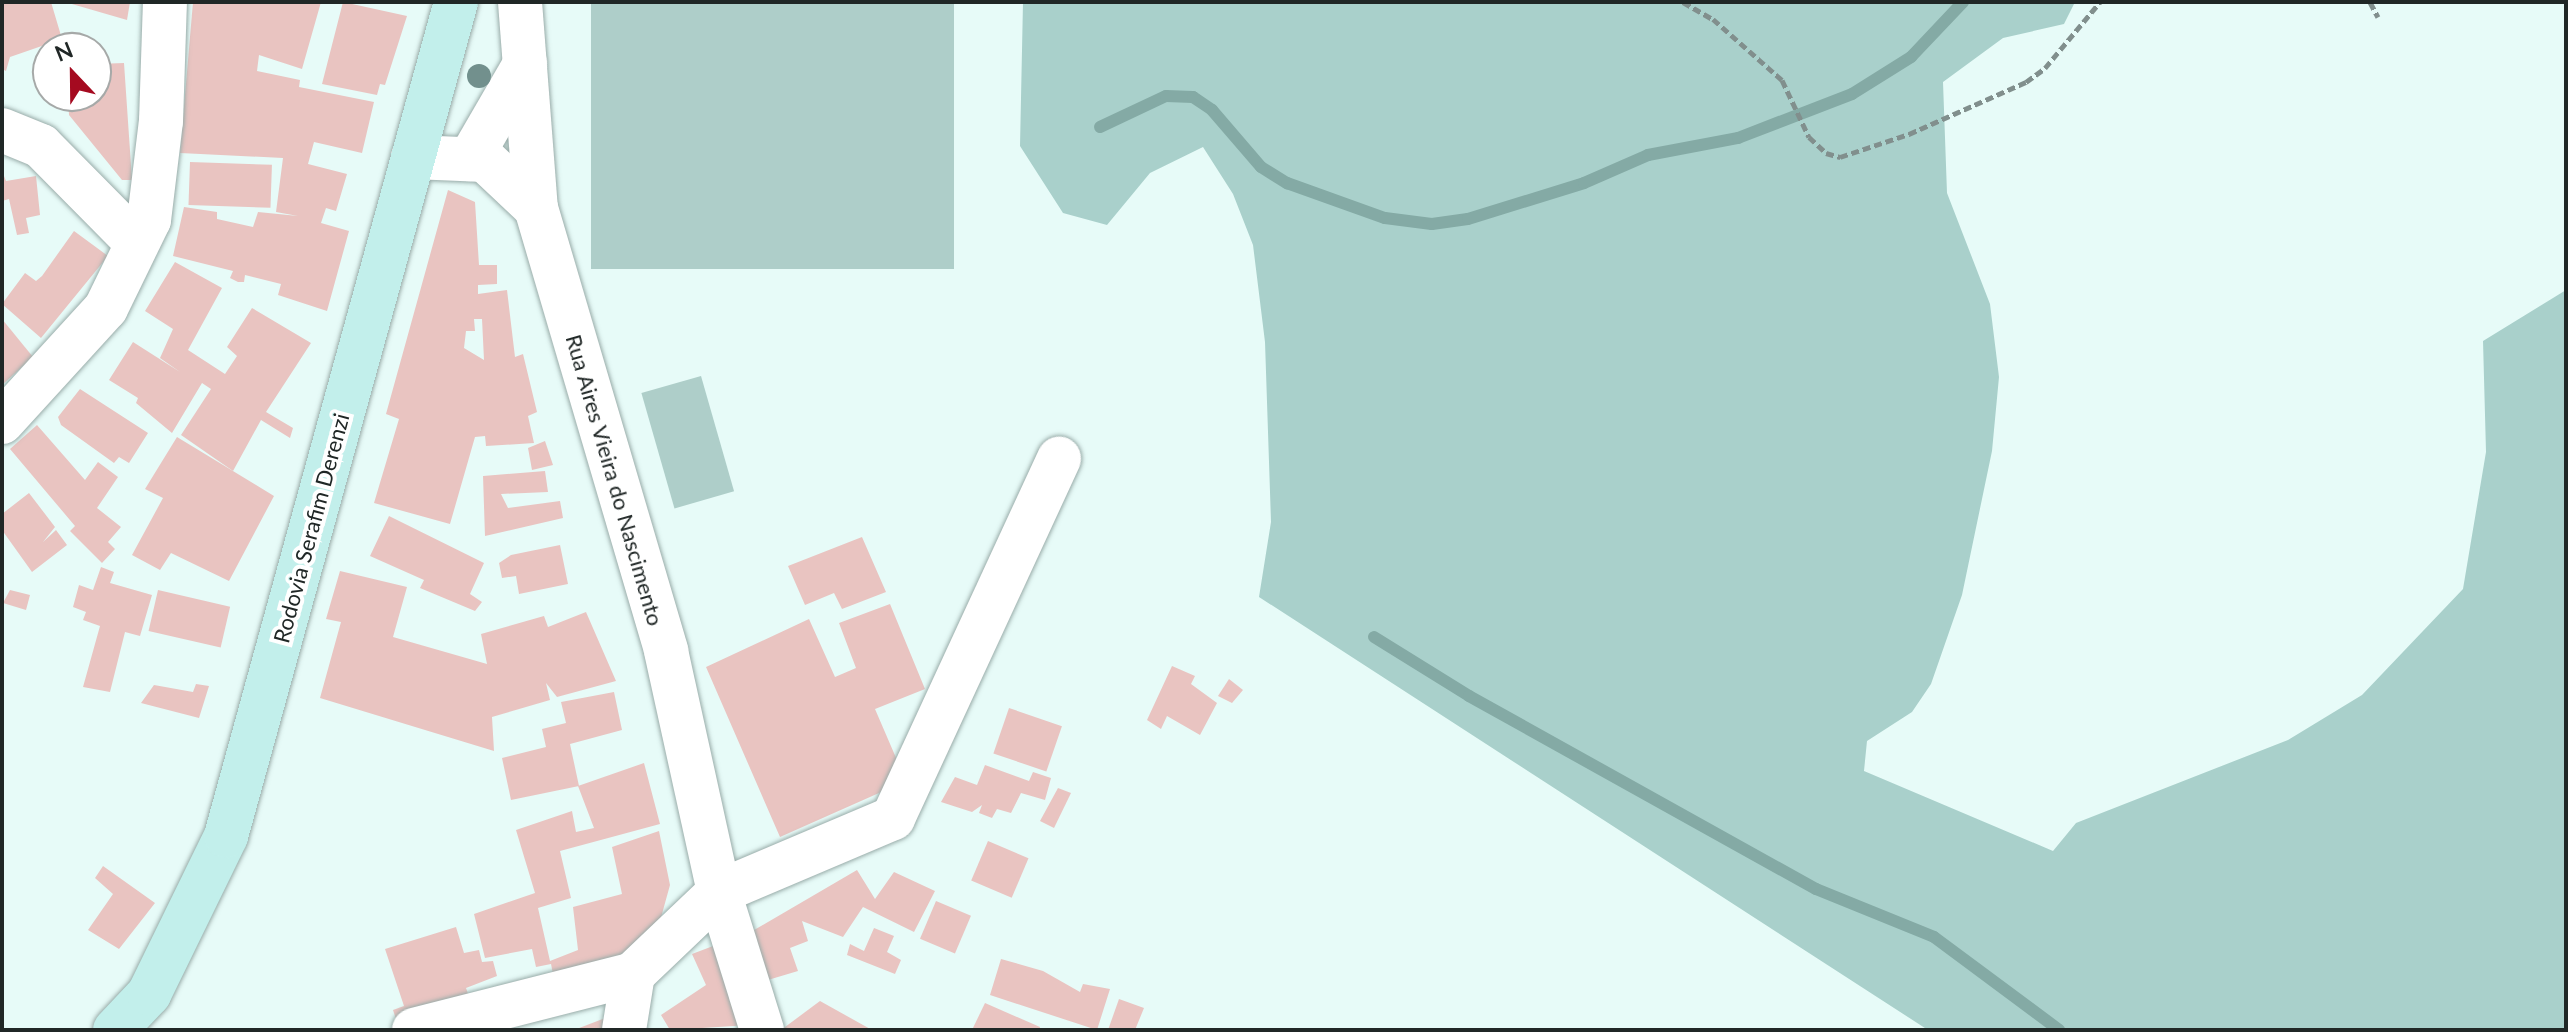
<!DOCTYPE html>
<style>
body{margin:0}
#map{position:relative;width:2568px;height:1032px;overflow:hidden;background:#e7fbf8;font-family:Lato,sans-serif}
div>[style]{position:absolute}
[style*='--x']{left:calc(var(--x)*1px);top:calc(var(--y)*1px);width:calc(var(--w)*1px);rotate:calc(var(--a)*1deg)}
.green>*{inset:0;background:#aecec9;transform-origin:0 0}
.forest>*{inset:0;background:#a9d0cb}
.stream>*{height:12px;margin:-6px;padding:0 6px;transform-origin:6px;border-radius:6px;background:#84aaa5}
.building>*{inset:0;background:#e9c4c1;transform-origin:0 0}
.path>*{height:5px;margin-top:-2.5px;transform-origin:0;background:repeating-linear-gradient(90deg,#818f8d 0 8px,transparent 0 12px)}
.roads{filter:drop-shadow(0 0 2px #99aca9) drop-shadow(0 0 2px #99aca9)}
.street>*{height:44px;margin:-22px;padding:0 22px;transform-origin:22px;border-radius:22px;background:#fff}
.secondary>*{height:44px;margin:-22px;padding:0 22px;transform-origin:22px;border-radius:22px;background:#c2efeb}
.trees>*{width:24px;height:24px;margin:-12px;border-radius:50%;background:#72908d}
span{translate:-50% -50%;white-space:nowrap;text-align:center;line-height:1.15;-webkit-text-stroke:8px #fff;paint-order:stroke}
.street-label{font-size:22px;color:#202726}
.frame{position:absolute;inset:0;border:4px solid #202726;pointer-events:none}
.north{position:absolute;left:32px;top:32px;width:80px;height:80px;box-sizing:border-box;background:#fff;border:2px solid #a6a9a8;border-radius:50%;rotate:338deg;font-size:22px;font-weight:700;line-height:32px;text-align:center;color:#202726}
.north::after{content:'';display:block;margin:auto;width:28px;height:36px;background:#a50a20;clip-path:polygon(50% 0,100% 100%,50% 72%,0 100%)}
</style>
<div id="map">
<div class="green">
<i style="left:591px;top:2px;width:363px;height:267px"></i>
<i style="left:701px;top:376px;width:120px;height:62px;rotate:74deg"></i>
</div>
<div class="forest">
<i style="clip-path:polygon(1023px 2px,2075px 2px,2064px 24px,2003px 38px,1943px 82px,1947px 193px,1990px 304px,1999px 377px,1992px 451px,1962px 595px,1931px 684px,1912px 712px,1867px 741px,1864px 771px,2053px 851px,2076px 823px,2288px 740px,2362px 695px,2463px 589px,2486px 452px,2483px 341px,2566px 290px,2566px 1030px,1928px 1030px,1259px 597px,1271px 522px,1265px 342px,1253px 245px,1233px 194px,1203px 147px,1150px 173px,1107px 225px,1063px 213px,1020px 146px)"></i>
</div>
<div class="stream">
<i style="--x:1100;--y:127;--w:73;--a:-25.2"></i>
<i style="--x:1166;--y:96;--w:27;--a:2"></i>
<i style="--x:1193;--y:97;--w:23;--a:34"></i>
<i style="--x:1212;--y:110;--w:75;--a:49.3"></i>
<i style="--x:1261;--y:167;--w:31;--a:32"></i>
<i style="--x:1287;--y:183;--w:104;--a:19.7"></i>
<i style="--x:1385;--y:218;--w:47;--a:7.3"></i>
<i style="--x:1432;--y:224;--w:36;--a:-8"></i>
<i style="--x:1468;--y:219;--w:121;--a:-17.2"></i>
<i style="--x:1584;--y:183;--w:70;--a:-23.6"></i>
<i style="--x:1648;--y:155;--w:92;--a:-10.7"></i>
<i style="--x:1738;--y:138;--w:122;--a:-21.1"></i>
<i style="--x:1852;--y:94;--w:70;--a:-32.1"></i>
<i style="--x:1911;--y:57;--w:76;--a:-46.6"></i>
<i style="--x:1374;--y:637;--w:112;--a:31.8"></i>
<i style="--x:1469;--y:696;--w:397;--a:29.1"></i>
<i style="--x:1816;--y:889;--w:127;--a:22.1"></i>
<i style="--x:1934;--y:937;--w:156;--a:36.6"></i>
</div>
<div class="building">
<i style="clip-path:polygon(2px 2px,51px 2px,62px 39px,10px 57px,6px 71px,2px 69px)"></i>
<i style="clip-path:polygon(65px 2px,130px 2px,127px 20px)"></i>
<i style="clip-path:polygon(193px 2px,321px 2px,302px 69px,259px 55px,257px 71px,300px 80px,299px 87px,374px 102px,362px 153px,314px 142px,308px 164px,347px 174px,336px 211px,326px 208px,321px 223px,349px 231px,327px 311px,278px 295px,281px 284px,245px 275px,244px 282px,238px 282px,230px 278px,233px 271px,173px 256px,184px 207px,217px 212px,217px 219px,253px 227px,258px 212px,298px 216px,276px 212px,283px 158px,180px 153px)"></i>
<i style="clip-path:polygon(343px 2px,407px 16px,385px 85px,380px 84px,377px 95px,322px 84px)"></i>
<i style="clip-path:polygon(124px 63px,132px 180px,122px 180px,69px 115px,68px 96px,96px 96px,96px 64px)"></i>
<i style="left:190px;top:162px;width:82px;height:43px;rotate:2deg"></i>
<i style="clip-path:polygon(2px 171px,6px 181px,36px 176px,40px 215px,26px 218px,29px 233px,17px 235px,9px 199px,2px 201px)"></i>
<i style="clip-path:polygon(evenodd,448px 190px,475px 202px,479px 265px,497px 265px,497px 284px,478px 285px,478px 294px,507px 290px,515px 357px,523px 354px,537px 412px,528px 416px,534px 443px,486px 446px,485px 436px,475px 437px,450px 524px,374px 503px,399px 419px,386px 414px,448px 190px,474px 319px,482px 319px,484px 360px,464px 348px,466px 331px,475px 331px,474px 319px)"></i>
<i style="clip-path:polygon(74px 231px,108px 256px,41px 338px,2px 304px,25px 273px,36px 281px,42px 276px)"></i>
<i style="clip-path:polygon(175px 262px,222px 288px,188px 350px,225px 374px,237px 356px,227px 347px,252px 308px,311px 343px,266px 412px,293px 428px,290px 438px,261px 420px,233px 471px,181px 435px,211px 389px,202px 383px,172px 433px,136px 403px,138px 398px,109px 380px,133px 342px,180px 372px,160px 358px,173px 329px,145px 311px)"></i>
<i style="clip-path:polygon(2px 319px,33px 357px,2px 385px)"></i>
<i style="clip-path:polygon(80px 389px,148px 433px,129px 463px,119px 457px,114px 463px,61px 425px,58px 417px)"></i>
<i style="clip-path:polygon(37px 425px,85px 480px,98px 462px,118px 477px,97px 508px,121px 527px,108px 542px,115px 549px,102px 563px,70px 531px,75px 526px,10px 449px)"></i>
<i style="clip-path:polygon(177px 437px,274px 496px,229px 581px,171px 553px,160px 570px,132px 555px,163px 498px,145px 489px)"></i>
<i style="clip-path:polygon(545px 441px,553px 465px,532px 470px,528px 448px)"></i>
<i style="clip-path:polygon(545px 471px,548px 492px,501px 494px,508px 508px,560px 501px,563px 518px,485px 536px,483px 476px)"></i>
<i style="clip-path:polygon(29px 493px,55px 527px,43px 542px,56px 530px,67px 545px,32px 572px,2px 530px,2px 514px)"></i>
<i style="clip-path:polygon(389px 516px,484px 563px,470px 594px,482px 602px,475px 611px,420px 588px,424px 580px,370px 556px)"></i>
<i style="clip-path:polygon(862px 537px,886px 592px,842px 609px,834px 593px,805px 605px,788px 566px)"></i>
<i style="clip-path:polygon(560px 545px,568px 584px,519px 594px,516px 576px,502px 578px,499px 563px,511px 555px)"></i>
<i style="clip-path:polygon(101px 567px,114px 572px,110px 583px,152px 595px,140px 636px,125px 632px,110px 692px,83px 687px,100px 626px,83px 620px,86px 612px,73px 607px,79px 585px,93px 590px)"></i>
<i style="clip-path:polygon(340px 571px,407px 587px,393px 637px,487px 664px,481px 634px,544px 616px,548px 627px,586px 612px,616px 681px,557px 697px,546px 683px,550px 700px,492px 717px,494px 751px,320px 698px,341px 622px,326px 619px)"></i>
<i style="clip-path:polygon(10px 590px,30px 595px,26px 610px,3px 603px)"></i>
<i style="left:158px;top:590px;width:74px;height:42px;rotate:13deg"></i>
<i style="clip-path:polygon(890px 604px,925px 689px,875px 709px,906px 781px,780px 837px,706px 667px,809px 619px,835px 677px,856px 668px,839px 623px)"></i>
<i style="clip-path:polygon(1172px 666px,1195px 676px,1191px 684px,1217px 703px,1200px 735px,1167px 716px,1161px 729px,1147px 720px)"></i>
<i style="clip-path:polygon(1229px 679px,1243px 690px,1232px 703px,1218px 696px)"></i>
<i style="clip-path:polygon(196px 684px,209px 686px,199px 718px,141px 703px,154px 685px,193px 692px)"></i>
<i style="clip-path:polygon(614px 692px,622px 730px,570px 744px,579px 786px,511px 800px,502px 758px,546px 747px,542px 729px,566px 723px,561px 702px)"></i>
<i style="left:1009px;top:708px;width:56px;height:48px;rotate:19deg"></i>
<i style="clip-path:polygon(644px 763px,660px 824px,560px 851px,571px 898px,538px 908px,550px 961px,578px 950px,573px 907px,622px 894px,612px 847px,659px 831px,670px 885px,652px 950px,554px 979px,551px 964px,536px 967px,532px 949px,485px 958px,474px 914px,535px 893px,516px 830px,572px 811px,576px 832px,594px 828px,578px 786px)"></i>
<i style="clip-path:polygon(985px 765px,1029px 781px,1033px 772px,1051px 778px,1045px 800px,1021px 793px,1011px 813px,997px 809px,992px 818px,979px 813px,982px 805px,972px 812px,941px 802px,955px 777px,977px 785px)"></i>
<i style="clip-path:polygon(1058px 788px,1071px 793px,1054px 828px,1040px 821px)"></i>
<i style="left:988px;top:841px;width:44px;height:43px;rotate:23deg"></i>
<i style="clip-path:polygon(103px 866px,155px 903px,119px 949px,88px 930px,113px 894px,95px 878px)"></i>
<i style="clip-path:polygon(857px 870px,875px 899px,894px 872px,935px 891px,914px 932px,863px 907px,843px 937px,802px 921px,808px 941px,790px 948px,798px 971px,761px 982px,749px 933px)"></i>
<i style="left:936px;top:901px;width:38px;height:41px;rotate:23deg"></i>
<i style="clip-path:polygon(456px 927px,464px 953px,479px 950px,482px 962px,493px 961px,497px 976px,466px 988px,470px 999px,397px 1022px,393px 1010px,404px 1006px,385px 949px)"></i>
<i style="clip-path:polygon(874px 928px,894px 936px,887px 952px,901px 960px,895px 974px,847px 955px,850px 944px,864px 951px)"></i>
<i style="clip-path:polygon(721px 943px,750px 1025px,670px 1030px,661px 1015px,706px 985px,692px 954px)"></i>
<i style="clip-path:polygon(1001px 959px,1043px 971px,1080px 992px,1083px 984px,1110px 989px,1097px 1030px,990px 995px)"></i>
<i style="clip-path:polygon(1119px 999px,1144px 1008px,1135px 1030px,1108px 1030px)"></i>
<i style="clip-path:polygon(820px 1001px,872px 1030px,781px 1030px)"></i>
<i style="clip-path:polygon(985px 1003px,1040px 1027px,1039px 1030px,972px 1030px)"></i>
<i style="clip-path:polygon(613px 1015px,613px 1030px,574px 1030px)"></i>
</div>
<div class="path">
<i style="--x:1683;--y:2;--w:34;--a:30"></i>
<i style="--x:1713;--y:19;--w:92;--a:41.5"></i>
<i style="--x:1782;--y:80;--w:63;--a:64.7"></i>
<i style="--x:1809;--y:137;--w:23;--a:43"></i>
<i style="--x:1826;--y:153;--w:15;--a:16"></i>
<i style="--x:1840;--y:157;--w:73;--a:-18.4"></i>
<i style="--x:1909;--y:134;--w:128;--a:-24"></i>
<i style="--x:2026;--y:82;--w:24;--a:-36"></i>
<i style="--x:2045;--y:68;--w:86;--a:-50.2"></i>
<i style="--x:2370;--y:2;--w:17;--a:62"></i>
</div>
<div class="roads">
<div class="street">
<i style="--x:520;--y:2;--w:207;--a:85.6"></i>
<i style="--x:2;--y:130;--w:42;--a:22.3"></i>
<i style="--x:41;--y:146;--w:136;--a:45.3"></i>
<i style="--x:413;--y:157;--w:72;--a:2.4"></i>
<i style="--x:485;--y:160;--w:70;--a:43.3"></i>
<i style="--x:536;--y:208;--w:462;--a:73.6"></i>
<i style="--x:666;--y:651;--w:247;--a:77.6"></i>
<i style="--x:719;--y:892;--w:145;--a:72.7"></i>
<i style="--x:470;--y:159;--w:110;--a:-59.9"></i>
<i style="--x:2;--y:422;--w:154;--a:-47.6"></i>
<i style="--x:106;--y:308;--w:98;--a:-64"></i>
<i style="--x:149;--y:220;--w:100;--a:-83.1"></i>
<i style="--x:161;--y:121;--w:119;--a:-88.1"></i>
<i style="--x:414;--y:1030;--w:226;--a:-14.3"></i>
<i style="--x:633;--y:974;--w:119;--a:-43.6"></i>
<i style="--x:719;--y:892;--w:189;--a:-23"></i>
<i style="--x:893;--y:818;--w:396;--a:-65.2"></i>
<i style="--x:624;--y:1030;--w:57;--a:-80.9"></i>
</div>
<div class="secondary">
<i style="--x:115;--y:1030;--w:50;--a:-46.6"></i>
<i style="--x:149;--y:994;--w:176;--a:-64"></i>
<i style="--x:226;--y:836;--w:865;--a:-74.58"></i>
</div>
</div>
<div class="trees">
<i style="left:479px;top:76px"></i>
</div>
<div class="street-label">
<span style="left:615px;top:480px;rotate:74deg">Rua Aires Vieira do Nascimento</span>
<span style="left:311px;top:528px;rotate:-75deg">Rodovia Serafim Derenzi</span>
</div>
<div class="frame"></div>
<div class="north">N</div>
</div>
